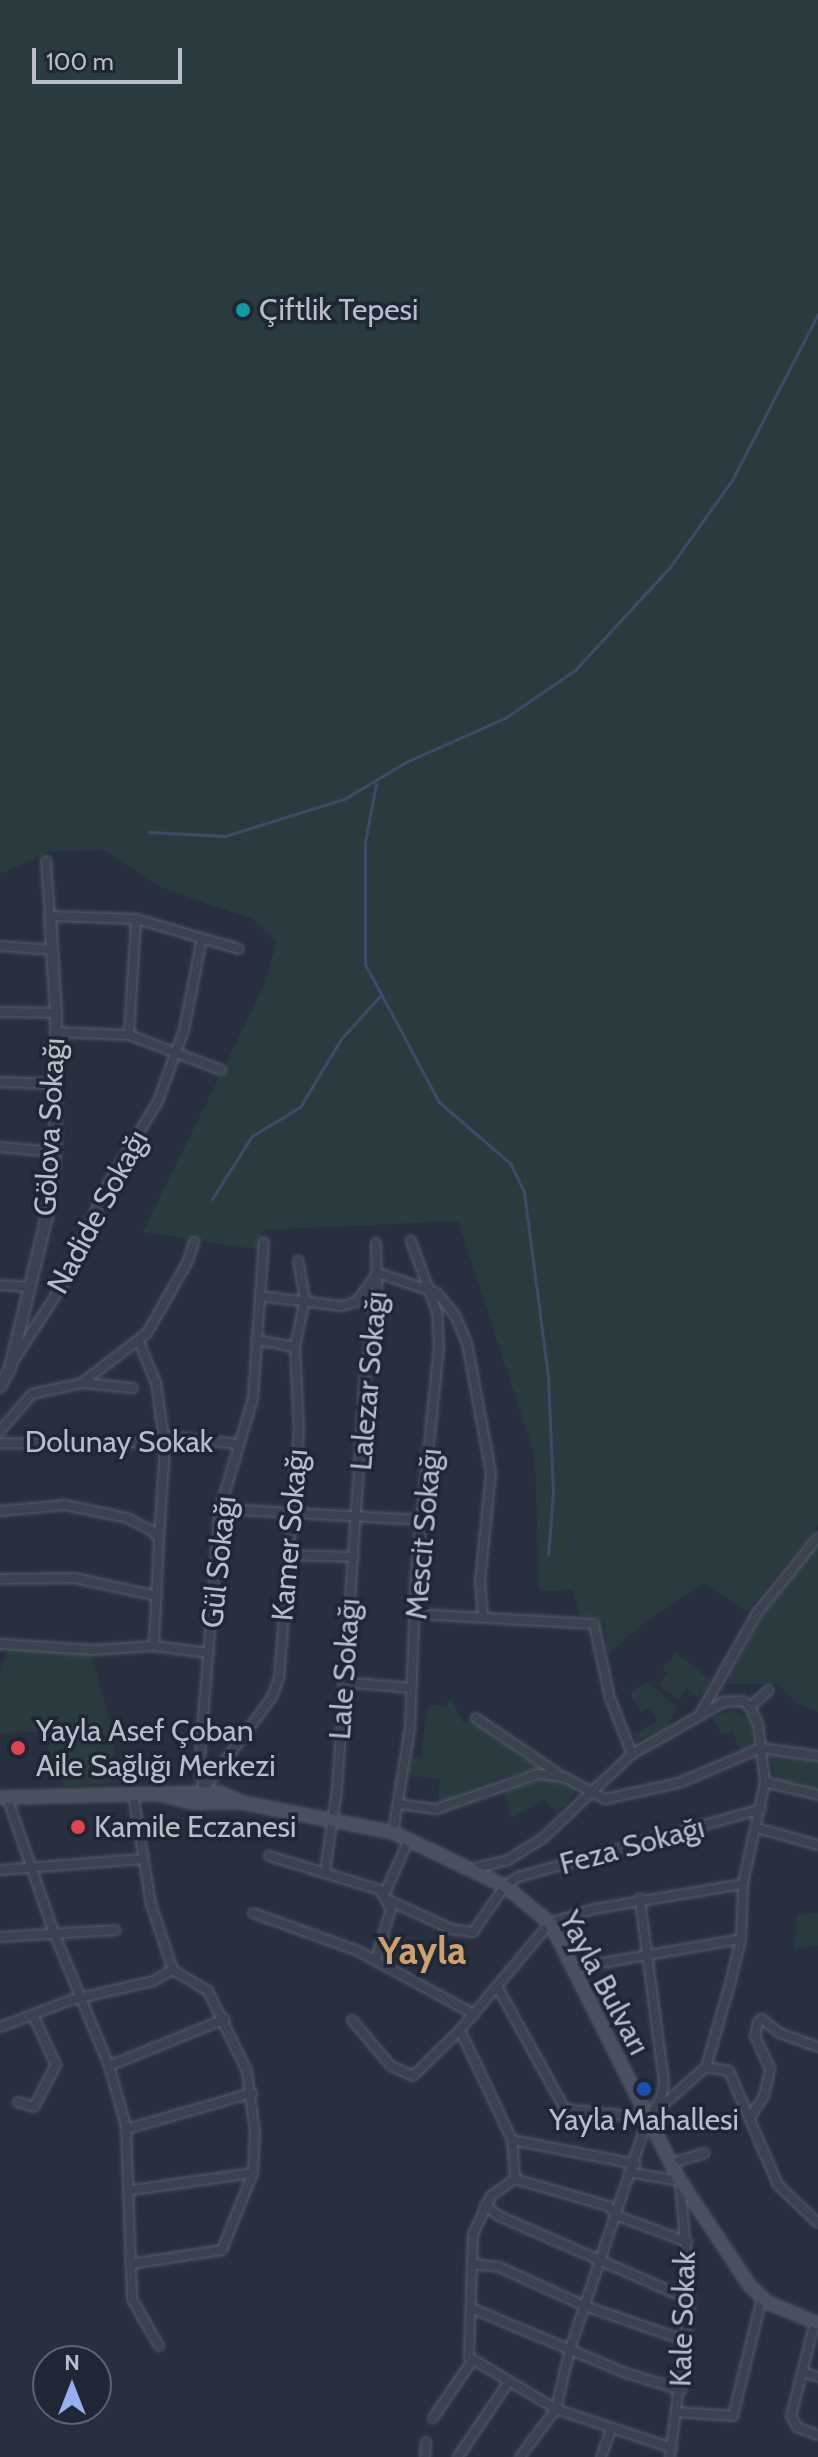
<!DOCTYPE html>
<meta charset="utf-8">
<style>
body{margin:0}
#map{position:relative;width:818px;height:2457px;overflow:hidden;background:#282f3f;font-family:Cabin,sans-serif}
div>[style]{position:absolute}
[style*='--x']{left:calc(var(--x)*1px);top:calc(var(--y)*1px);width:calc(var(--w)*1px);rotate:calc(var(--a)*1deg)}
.green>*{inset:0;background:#2a3b40}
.stream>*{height:3px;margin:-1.5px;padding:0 1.5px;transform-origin:1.5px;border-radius:1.5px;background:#3f4b66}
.roads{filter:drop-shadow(0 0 2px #565d69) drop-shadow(0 0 2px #565d69)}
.minor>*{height:8px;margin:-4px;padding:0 4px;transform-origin:4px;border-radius:4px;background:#3c424f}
.tertiary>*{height:10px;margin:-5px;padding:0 5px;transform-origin:5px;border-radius:5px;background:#3c424f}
.secondary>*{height:11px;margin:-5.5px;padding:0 5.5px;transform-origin:5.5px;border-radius:5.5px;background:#4a5061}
.dots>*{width:22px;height:22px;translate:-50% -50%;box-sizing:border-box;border:4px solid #202734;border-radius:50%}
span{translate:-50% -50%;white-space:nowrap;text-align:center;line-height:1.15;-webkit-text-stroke:7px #202734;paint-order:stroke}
.poi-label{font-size:30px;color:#b8bdc9}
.left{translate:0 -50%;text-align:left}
.street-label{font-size:30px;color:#b8bdc9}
.district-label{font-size:38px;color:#cda26f;font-weight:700}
.north{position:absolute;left:32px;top:2345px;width:80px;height:80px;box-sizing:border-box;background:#202734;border:2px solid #5d6370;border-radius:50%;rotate:0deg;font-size:22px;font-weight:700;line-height:32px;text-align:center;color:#b8bdc9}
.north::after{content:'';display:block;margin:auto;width:28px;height:36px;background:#97b0f0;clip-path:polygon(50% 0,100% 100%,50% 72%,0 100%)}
.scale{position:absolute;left:32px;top:48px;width:150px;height:36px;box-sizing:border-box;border:4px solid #b8bdc9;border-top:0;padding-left:10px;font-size:24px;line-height:28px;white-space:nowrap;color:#b8bdc9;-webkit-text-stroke:6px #202734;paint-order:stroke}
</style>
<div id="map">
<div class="green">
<i style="clip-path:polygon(0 0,818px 0,818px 1526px,747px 1611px,703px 1583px,647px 1620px,608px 1654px,604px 1621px,580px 1615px,573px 1590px,539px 1591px,535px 1456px,458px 1221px,263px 1230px,261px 1250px,143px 1232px,263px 988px,277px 942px,255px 920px,165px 889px,103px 850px,50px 851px,0 874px)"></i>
<i style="clip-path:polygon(818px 1541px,818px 1712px,799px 1704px,778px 1684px,726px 1684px,760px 1620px)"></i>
<i style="clip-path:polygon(8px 1649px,90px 1652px,111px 1724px,118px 1783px,64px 1786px,41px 1732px,0 1733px,0 1673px)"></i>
<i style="clip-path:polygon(676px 1653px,712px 1681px,698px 1698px,687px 1689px,678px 1700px,659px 1685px,667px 1674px,662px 1669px)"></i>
<i style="clip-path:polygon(649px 1682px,677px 1708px,666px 1727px,636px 1741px,633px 1734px,657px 1722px,651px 1708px,640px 1712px,630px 1692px)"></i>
<i style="clip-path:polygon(451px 1699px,463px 1723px,471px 1720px,540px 1769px,492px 1780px,438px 1804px,440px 1780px,409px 1775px,412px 1758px,421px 1757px,428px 1705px,445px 1706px)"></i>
<i style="clip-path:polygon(734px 1709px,752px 1721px,751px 1745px,741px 1750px,732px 1732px,722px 1735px,712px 1718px)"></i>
<i style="clip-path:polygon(775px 1755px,818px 1761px,818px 1791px,776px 1781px,770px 1757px)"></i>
<i style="clip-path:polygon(555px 1778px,576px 1789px,567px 1804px,556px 1813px,544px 1798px,511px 1819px,504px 1788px)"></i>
<i style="clip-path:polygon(818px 1913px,818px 1945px,794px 1949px,797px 1914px)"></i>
</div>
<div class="stream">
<i style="--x:376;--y:784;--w:59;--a:100.7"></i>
<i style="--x:365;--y:842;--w:122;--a:90"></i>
<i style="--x:365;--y:964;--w:157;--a:61.8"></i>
<i style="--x:439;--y:1102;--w:94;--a:40.7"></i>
<i style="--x:510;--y:1163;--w:32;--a:64"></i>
<i style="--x:524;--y:1192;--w:188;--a:82.6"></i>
<i style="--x:548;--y:1378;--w:114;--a:87.5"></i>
<i style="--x:553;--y:1492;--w:63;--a:94.5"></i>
<i style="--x:149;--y:832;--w:76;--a:3"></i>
<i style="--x:225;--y:836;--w:125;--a:-17.3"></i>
<i style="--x:344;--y:799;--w:72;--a:-30.8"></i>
<i style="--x:406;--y:762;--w:108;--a:-24"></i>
<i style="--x:505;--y:718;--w:85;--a:-34.4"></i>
<i style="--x:575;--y:670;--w:140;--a:-47.3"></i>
<i style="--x:670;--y:567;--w:107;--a:-54.5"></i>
<i style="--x:732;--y:480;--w:187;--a:-62.6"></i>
<i style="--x:212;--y:1199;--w:75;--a:-57.6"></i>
<i style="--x:252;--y:1136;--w:56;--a:-31.1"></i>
<i style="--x:300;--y:1107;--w:79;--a:-58.9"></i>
<i style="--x:341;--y:1039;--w:58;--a:-47.8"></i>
</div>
<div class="roads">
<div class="minor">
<i style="--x:46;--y:861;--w:55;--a:85.8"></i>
<i style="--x:50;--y:916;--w:86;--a:2"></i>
<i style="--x:136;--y:919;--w:107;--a:16.2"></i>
<i style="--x:0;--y:946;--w:52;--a:4.4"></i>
<i style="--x:0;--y:1012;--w:56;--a:1"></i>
<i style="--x:56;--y:1032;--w:73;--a:2.4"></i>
<i style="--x:129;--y:1035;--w:98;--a:20.8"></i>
<i style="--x:129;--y:1035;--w:116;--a:-86.5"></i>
<i style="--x:0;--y:1082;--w:56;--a:2"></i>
<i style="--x:0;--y:1147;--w:55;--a:5.2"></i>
<i style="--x:0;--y:1285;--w:30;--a:4"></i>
<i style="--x:260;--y:1296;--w:83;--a:7"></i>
<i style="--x:342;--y:1306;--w:15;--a:-16"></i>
<i style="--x:356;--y:1302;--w:36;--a:-53"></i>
<i style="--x:378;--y:1273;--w:62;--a:18.7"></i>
<i style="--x:437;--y:1293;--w:28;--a:51"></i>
<i style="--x:455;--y:1315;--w:30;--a:67"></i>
<i style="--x:467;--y:1343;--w:132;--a:79.5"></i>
<i style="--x:491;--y:1473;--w:110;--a:95.8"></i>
<i style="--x:480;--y:1582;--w:33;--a:85"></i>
<i style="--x:256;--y:1340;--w:40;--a:10"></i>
<i style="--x:139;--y:1342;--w:44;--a:67.5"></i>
<i style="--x:156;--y:1383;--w:64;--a:81.9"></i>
<i style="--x:165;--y:1446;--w:92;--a:93.7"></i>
<i style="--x:14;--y:1360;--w:94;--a:-57.2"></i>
<i style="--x:65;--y:1281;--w:103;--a:-66.4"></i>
<i style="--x:106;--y:1187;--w:100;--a:-58.8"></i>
<i style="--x:158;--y:1101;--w:76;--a:-69.9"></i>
<i style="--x:184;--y:1030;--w:94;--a:-78.9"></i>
<i style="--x:133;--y:1388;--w:51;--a:-174.4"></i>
<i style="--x:82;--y:1383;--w:82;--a:-37.6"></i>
<i style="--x:147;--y:1333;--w:83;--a:-60.3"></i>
<i style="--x:188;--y:1261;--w:20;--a:-72"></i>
<i style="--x:0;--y:1431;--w:49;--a:-49.1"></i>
<i style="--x:32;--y:1394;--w:51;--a:-12.4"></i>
<i style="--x:0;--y:1443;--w:120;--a:1"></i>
<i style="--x:120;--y:1445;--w:44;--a:-11.8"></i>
<i style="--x:163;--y:1436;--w:76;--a:6"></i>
<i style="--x:220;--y:1509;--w:203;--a:3.1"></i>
<i style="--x:0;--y:1511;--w:65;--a:-5.3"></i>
<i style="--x:65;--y:1505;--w:63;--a:11.8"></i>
<i style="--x:127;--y:1518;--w:28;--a:27"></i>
<i style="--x:152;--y:1531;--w:10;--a:45"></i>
<i style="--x:159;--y:1538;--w:108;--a:92.7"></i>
<i style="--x:287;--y:1555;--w:67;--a:1.7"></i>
<i style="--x:0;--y:1579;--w:74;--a:-0.8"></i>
<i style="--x:74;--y:1578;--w:85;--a:12.2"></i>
<i style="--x:416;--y:1614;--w:178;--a:3.2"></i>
<i style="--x:594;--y:1624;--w:76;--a:77.8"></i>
<i style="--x:610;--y:1698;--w:60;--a:68.6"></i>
<i style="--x:0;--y:1644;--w:93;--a:3.7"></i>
<i style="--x:93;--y:1650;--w:61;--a:-3.8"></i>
<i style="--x:154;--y:1646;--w:55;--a:7.3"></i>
<i style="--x:344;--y:1682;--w:67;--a:5.1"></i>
<i style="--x:750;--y:1707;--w:25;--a:-42"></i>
<i style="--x:699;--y:1716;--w:118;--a:-60.6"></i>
<i style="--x:757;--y:1613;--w:97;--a:-51.2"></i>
<i style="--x:476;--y:1718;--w:98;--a:34.2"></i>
<i style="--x:765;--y:1782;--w:55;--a:13.8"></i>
<i style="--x:204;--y:1789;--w:114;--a:-53.5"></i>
<i style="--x:272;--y:1697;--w:20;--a:-70"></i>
<i style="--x:279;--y:1678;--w:248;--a:-85.4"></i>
<i style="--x:299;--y:1431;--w:84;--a:-92.7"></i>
<i style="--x:295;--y:1347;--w:49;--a:-78.2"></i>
<i style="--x:305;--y:1299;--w:39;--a:-100"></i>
<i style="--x:204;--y:1789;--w:22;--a:-103"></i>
<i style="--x:199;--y:1768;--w:260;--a:-85.4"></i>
<i style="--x:220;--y:1509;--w:116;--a:-73.4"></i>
<i style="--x:253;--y:1398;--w:156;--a:-86"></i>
<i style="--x:7;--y:1797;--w:144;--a:70.9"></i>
<i style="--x:54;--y:1933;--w:144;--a:67.5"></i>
<i style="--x:109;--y:2066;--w:62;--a:74.2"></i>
<i style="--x:126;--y:2126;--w:173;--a:88"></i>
<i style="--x:132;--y:2299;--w:54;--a:60.1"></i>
<i style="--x:399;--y:1804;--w:37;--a:8"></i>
<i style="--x:436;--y:1809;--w:108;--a:-18.9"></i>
<i style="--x:538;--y:1774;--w:26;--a:7"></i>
<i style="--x:564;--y:1777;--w:47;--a:28.2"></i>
<i style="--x:605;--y:1799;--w:76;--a:-12.2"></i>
<i style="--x:679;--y:1783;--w:89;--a:-23.1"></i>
<i style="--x:761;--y:1748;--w:58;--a:8"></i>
<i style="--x:757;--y:1828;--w:63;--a:15.6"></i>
<i style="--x:393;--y:1832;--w:105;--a:-80.7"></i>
<i style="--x:410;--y:1728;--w:158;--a:-87.8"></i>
<i style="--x:416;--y:1570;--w:223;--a:-84.1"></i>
<i style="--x:439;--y:1348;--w:36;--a:-93"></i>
<i style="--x:437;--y:1312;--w:76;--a:-110.1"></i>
<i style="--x:269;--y:1856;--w:116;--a:17"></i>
<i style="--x:380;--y:1890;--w:22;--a:60"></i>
<i style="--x:391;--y:1909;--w:52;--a:106.7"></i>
<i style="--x:476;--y:1868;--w:33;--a:-14"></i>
<i style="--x:508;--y:1860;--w:40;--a:-32"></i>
<i style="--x:542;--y:1839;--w:124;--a:-43.4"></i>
<i style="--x:632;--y:1754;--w:106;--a:-29.5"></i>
<i style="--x:724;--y:1702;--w:19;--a:-3"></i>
<i style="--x:743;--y:1701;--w:9;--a:41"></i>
<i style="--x:750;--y:1707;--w:19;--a:65"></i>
<i style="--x:758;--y:1724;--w:58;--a:83.1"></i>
<i style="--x:765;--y:1782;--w:104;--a:102.2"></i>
<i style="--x:743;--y:1884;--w:55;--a:92.1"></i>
<i style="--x:741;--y:1939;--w:46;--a:103.7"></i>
<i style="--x:730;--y:1984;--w:86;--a:106.1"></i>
<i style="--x:706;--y:2067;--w:77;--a:138.7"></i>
<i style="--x:0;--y:1870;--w:143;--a:-4.4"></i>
<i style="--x:325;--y:1871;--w:82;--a:-81.6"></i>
<i style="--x:337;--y:1790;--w:402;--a:-86.1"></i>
<i style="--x:364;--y:1389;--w:99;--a:-82.4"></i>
<i style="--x:377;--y:1291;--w:48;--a:-91.2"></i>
<i style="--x:384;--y:1895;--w:61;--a:-65.9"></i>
<i style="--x:388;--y:1900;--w:69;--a:24.7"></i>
<i style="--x:451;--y:1929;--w:22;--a:8"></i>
<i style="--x:473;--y:1932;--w:56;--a:-55.2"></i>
<i style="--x:505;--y:1886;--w:16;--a:-35"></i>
<i style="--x:518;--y:1877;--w:252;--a:-15.6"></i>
<i style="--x:253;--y:1913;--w:109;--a:19.8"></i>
<i style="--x:356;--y:1950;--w:134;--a:28.5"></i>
<i style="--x:0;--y:1937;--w:116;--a:-3.5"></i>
<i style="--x:573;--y:1968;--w:170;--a:-9.8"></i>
<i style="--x:497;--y:1986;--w:141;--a:61.1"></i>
<i style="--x:565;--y:2109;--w:83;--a:6.2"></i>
<i style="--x:352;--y:2020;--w:60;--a:49.7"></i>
<i style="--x:391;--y:2066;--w:24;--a:24"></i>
<i style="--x:413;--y:2076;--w:66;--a:-44.4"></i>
<i style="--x:460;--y:2030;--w:140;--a:-49.9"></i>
<i style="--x:550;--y:1923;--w:46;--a:-17.7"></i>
<i style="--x:594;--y:1909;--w:151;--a:-9.5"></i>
<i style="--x:0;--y:2027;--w:76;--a:-20.8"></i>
<i style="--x:71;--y:2000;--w:84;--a:-13"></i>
<i style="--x:153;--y:1981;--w:23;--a:-29"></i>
<i style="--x:173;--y:1970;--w:70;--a:-108.4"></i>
<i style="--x:151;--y:1904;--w:111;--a:-99.3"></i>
<i style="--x:460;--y:2030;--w:122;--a:64.7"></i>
<i style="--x:512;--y:2140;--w:22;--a:85"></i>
<i style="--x:514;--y:2162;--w:17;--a:87"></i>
<i style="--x:515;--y:2179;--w:29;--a:145"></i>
<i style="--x:491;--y:2196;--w:42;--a:115.3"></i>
<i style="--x:473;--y:2234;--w:123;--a:91.9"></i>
<i style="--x:469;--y:2357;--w:101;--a:30.9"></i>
<i style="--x:556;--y:2409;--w:122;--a:18.6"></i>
<i style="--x:109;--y:2066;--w:125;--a:-22.1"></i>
<i style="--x:706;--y:2067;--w:23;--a:10"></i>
<i style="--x:729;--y:2071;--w:124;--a:66.7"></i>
<i style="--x:778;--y:2185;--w:55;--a:43.5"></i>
<i style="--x:18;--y:2102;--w:17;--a:17"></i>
<i style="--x:34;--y:2107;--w:47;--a:-62.4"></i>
<i style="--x:56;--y:2065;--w:55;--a:-114.7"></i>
<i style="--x:751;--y:2116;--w:24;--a:-57"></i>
<i style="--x:764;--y:2096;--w:28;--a:-77"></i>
<i style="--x:770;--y:2069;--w:36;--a:-114"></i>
<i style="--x:755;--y:2036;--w:14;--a:-78"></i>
<i style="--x:758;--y:2022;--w:5;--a:-37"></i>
<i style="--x:762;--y:2019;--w:22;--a:39"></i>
<i style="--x:779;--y:2033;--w:41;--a:19.7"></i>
<i style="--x:127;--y:2129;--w:130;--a:-16.1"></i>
<i style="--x:512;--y:2140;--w:126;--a:11"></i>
<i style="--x:672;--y:2163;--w:34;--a:-17"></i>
<i style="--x:633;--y:2173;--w:48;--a:9.7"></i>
<i style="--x:680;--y:2181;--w:119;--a:85.2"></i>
<i style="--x:690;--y:2300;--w:158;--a:97.3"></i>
<i style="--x:515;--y:2179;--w:97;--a:16.2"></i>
<i style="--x:608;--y:2206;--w:14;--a:45"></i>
<i style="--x:618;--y:2216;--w:74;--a:20.6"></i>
<i style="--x:132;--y:2190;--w:122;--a:-8"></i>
<i style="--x:253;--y:2173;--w:40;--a:-87.1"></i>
<i style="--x:255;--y:2133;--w:63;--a:-97.4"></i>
<i style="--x:247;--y:2071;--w:89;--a:-116"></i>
<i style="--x:208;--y:1991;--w:41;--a:-149"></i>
<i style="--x:485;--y:2205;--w:18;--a:38"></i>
<i style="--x:499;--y:2216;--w:209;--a:23.7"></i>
<i style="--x:130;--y:2264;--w:93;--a:-8.7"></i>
<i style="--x:222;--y:2250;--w:83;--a:-68.1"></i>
<i style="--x:472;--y:2264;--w:27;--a:6"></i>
<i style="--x:499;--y:2267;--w:94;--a:24.4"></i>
<i style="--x:585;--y:2306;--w:108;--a:18.9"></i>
<i style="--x:471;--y:2308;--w:168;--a:22.8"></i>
<i style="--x:626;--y:2373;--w:58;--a:17.2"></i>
<i style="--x:815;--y:2322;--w:97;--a:104.3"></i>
<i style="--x:791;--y:2416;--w:13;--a:61"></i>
<i style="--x:797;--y:2427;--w:22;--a:21"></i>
<i style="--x:802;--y:2372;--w:17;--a:17"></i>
<i style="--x:677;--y:2412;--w:56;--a:4.1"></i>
<i style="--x:733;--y:2416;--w:122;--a:-76.2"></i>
<i style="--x:433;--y:2418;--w:69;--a:-55.6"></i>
<i style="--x:425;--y:2457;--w:15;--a:-86"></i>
<i style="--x:458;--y:2457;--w:89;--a:-56"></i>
<i style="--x:520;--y:2457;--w:60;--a:-53.1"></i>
<i style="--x:556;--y:2409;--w:62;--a:-76.9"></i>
<i style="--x:570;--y:2349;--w:244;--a:-71.3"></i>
<i style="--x:648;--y:2118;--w:24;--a:-57"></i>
<i style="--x:661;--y:2098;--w:16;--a:-79"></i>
<i style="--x:664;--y:2082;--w:185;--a:-97.5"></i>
<i style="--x:601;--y:2457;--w:30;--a:-70"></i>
</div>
<div class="tertiary">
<i style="--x:0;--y:1387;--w:21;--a:-62"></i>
<i style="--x:10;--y:1368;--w:156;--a:-76.3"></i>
<i style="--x:47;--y:1216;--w:64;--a:-82.9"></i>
<i style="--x:55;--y:1152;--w:139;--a:-89.6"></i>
<i style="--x:56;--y:1013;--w:97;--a:-93.5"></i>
</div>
<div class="secondary">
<i style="--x:159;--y:1794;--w:33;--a:14"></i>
<i style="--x:191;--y:1802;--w:45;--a:0"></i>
<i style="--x:0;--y:1797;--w:219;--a:-1.3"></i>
<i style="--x:219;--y:1792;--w:24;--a:24"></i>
<i style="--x:241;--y:1802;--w:155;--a:11.2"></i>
<i style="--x:393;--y:1832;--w:124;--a:25.7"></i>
<i style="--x:505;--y:1886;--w:58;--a:39.4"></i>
<i style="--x:550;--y:1923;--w:289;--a:63.3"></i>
<i style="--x:680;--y:2181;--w:125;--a:56.4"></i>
<i style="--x:749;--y:2285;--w:25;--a:43"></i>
<i style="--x:767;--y:2302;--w:55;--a:22.4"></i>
</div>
</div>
<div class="dots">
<i style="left:243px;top:310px;background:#0f9aa8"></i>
<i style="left:18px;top:1748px;background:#e0444e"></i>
<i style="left:78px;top:1827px;background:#e0444e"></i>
<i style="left:644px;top:2089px;background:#1a4fb4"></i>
</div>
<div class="poi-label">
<span class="left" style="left:259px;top:310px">Çiftlik Tepesi</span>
<span class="left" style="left:36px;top:1748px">Yayla Asef Çoban<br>Aile Sağlığı Merkezi</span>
<span class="left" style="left:94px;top:1827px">Kamile Eczanesi</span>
<span style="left:644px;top:2120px">Yayla Mahallesi</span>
</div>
<div class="street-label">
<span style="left:50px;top:1127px;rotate:-87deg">Gölova Sokağı</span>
<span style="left:98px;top:1212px;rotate:-62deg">Nadide Sokağı</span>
<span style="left:369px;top:1381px;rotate:-85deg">Lalezar Sokağı</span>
<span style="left:119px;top:1442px">Dolunay Sokak</span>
<span style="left:424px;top:1534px;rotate:-85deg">Mescit Sokağı</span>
<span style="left:290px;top:1535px;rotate:-85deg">Kamer Sokağı</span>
<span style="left:219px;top:1562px;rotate:-84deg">Gül Sokağı</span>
<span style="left:345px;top:1669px;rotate:-86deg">Lale Sokağı</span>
<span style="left:632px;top:1846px;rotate:-15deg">Feza Sokağı</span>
<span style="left:604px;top:1983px;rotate:62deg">Yayla Bulvarı</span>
<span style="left:683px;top:2319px;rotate:-88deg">Kale Sokak</span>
</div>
<div class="district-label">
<span style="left:422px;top:1951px">Yayla</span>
</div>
<div class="north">N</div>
<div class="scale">100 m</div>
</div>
